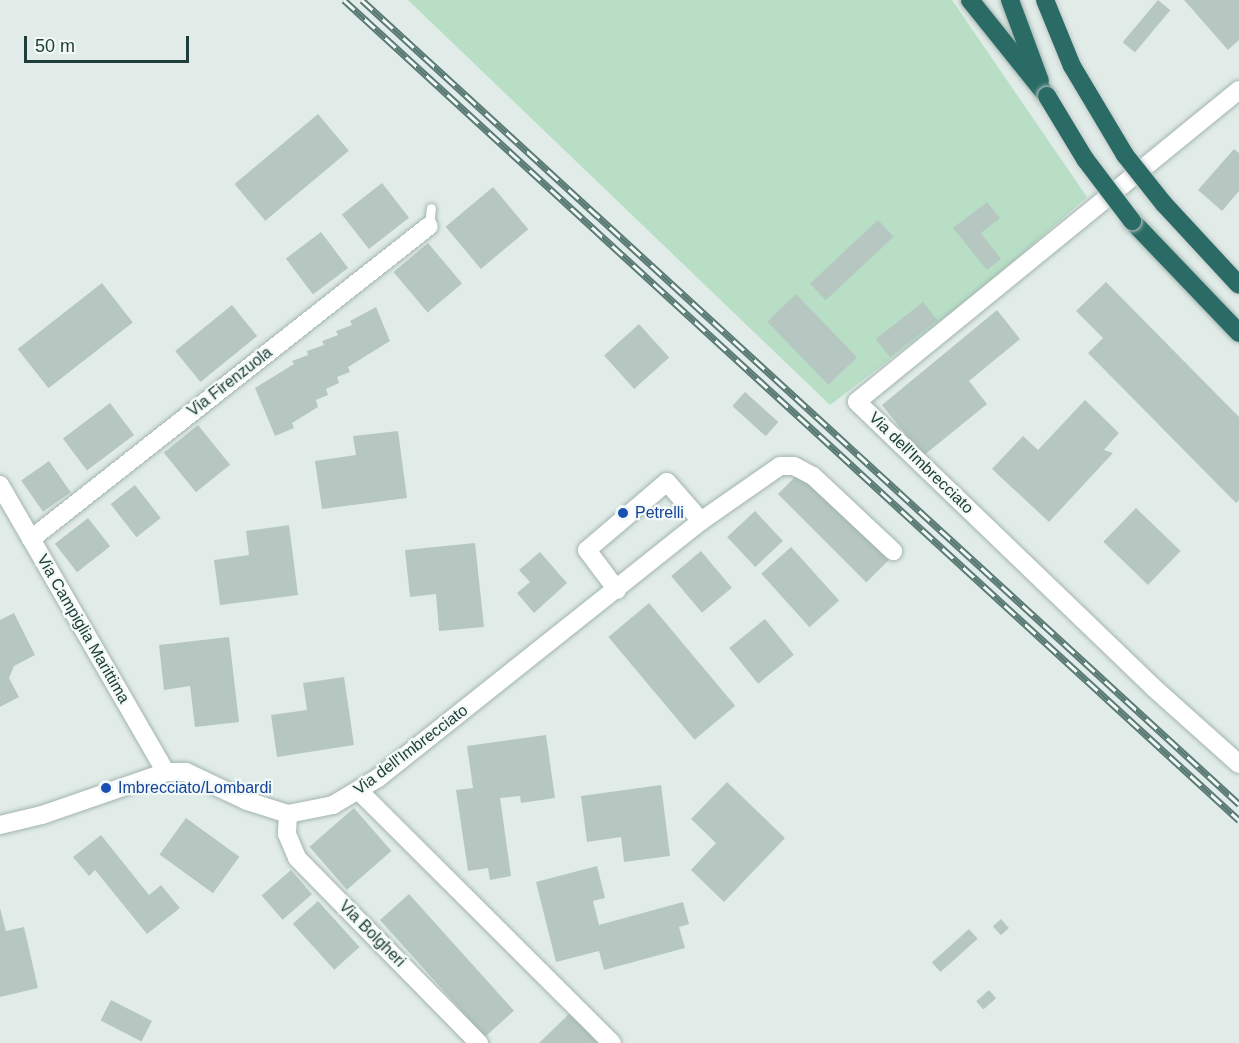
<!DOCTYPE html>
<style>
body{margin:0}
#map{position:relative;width:1239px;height:1043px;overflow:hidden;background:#e1ece8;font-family:Helvetica,sans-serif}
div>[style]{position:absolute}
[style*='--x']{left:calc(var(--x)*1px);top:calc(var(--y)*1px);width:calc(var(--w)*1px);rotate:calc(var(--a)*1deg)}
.green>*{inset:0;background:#b8dfc6}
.building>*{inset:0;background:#b6c7c2;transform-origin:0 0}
.roads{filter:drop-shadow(0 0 2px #a3b4b0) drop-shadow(0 0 2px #a3b4b0)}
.lane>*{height:9px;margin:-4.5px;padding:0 4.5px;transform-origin:4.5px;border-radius:4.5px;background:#fff}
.street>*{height:18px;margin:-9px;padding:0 9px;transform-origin:9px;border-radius:9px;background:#fff}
.highway>*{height:18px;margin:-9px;padding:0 9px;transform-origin:9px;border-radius:9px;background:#2a6c65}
.rail>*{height:7px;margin-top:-3.5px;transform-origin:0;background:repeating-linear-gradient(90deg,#f2f9f6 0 14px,#5a7a74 0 28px);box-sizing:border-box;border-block:2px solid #5a7a74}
.bridges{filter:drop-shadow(0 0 2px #c1c9c8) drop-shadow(0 0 2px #c1c9c8)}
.highway-bridge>*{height:18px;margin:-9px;padding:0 9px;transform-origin:9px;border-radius:9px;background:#2a6c65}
.dots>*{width:16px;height:16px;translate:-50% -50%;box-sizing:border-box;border:3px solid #f2f9f6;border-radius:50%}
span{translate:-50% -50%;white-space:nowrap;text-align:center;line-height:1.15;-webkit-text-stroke:4.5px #f2f9f6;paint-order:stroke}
.street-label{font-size:16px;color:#203e39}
.transit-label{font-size:16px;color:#164399}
.left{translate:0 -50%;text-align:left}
.scale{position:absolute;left:24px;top:36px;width:165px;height:27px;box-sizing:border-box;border:3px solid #203e39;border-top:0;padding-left:8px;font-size:18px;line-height:21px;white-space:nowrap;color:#203e39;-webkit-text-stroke:4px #f2f9f6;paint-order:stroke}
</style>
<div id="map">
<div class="green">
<i style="clip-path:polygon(408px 0,952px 0,1087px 197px,976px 294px,830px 405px)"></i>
</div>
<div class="building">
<i style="left:1158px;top:0;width:16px;height:55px;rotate:40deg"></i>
<i style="clip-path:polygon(1184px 0,1239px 0,1239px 40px,1228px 50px)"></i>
<i style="left:318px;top:114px;width:48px;height:109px;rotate:50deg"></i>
<i style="clip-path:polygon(1234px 149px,1239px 153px,1239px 191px,1222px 211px,1198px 190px)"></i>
<i style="left:382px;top:183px;width:44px;height:51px;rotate:52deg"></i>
<i style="left:493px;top:187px;width:55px;height:62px;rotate:50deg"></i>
<i style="clip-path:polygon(987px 202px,1000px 218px,981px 233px,1001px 259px,987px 270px,953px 228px)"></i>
<i style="left:878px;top:220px;width:23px;height:93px;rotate:47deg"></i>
<i style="left:321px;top:232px;width:45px;height:44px;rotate:53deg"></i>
<i style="left:428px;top:243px;width:53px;height:45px;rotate:50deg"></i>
<i style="clip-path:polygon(1106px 282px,1239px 417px,1239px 500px,1236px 503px,1088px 353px,1103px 338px,1076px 311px)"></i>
<i style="left:102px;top:283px;width:50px;height:107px;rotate:52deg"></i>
<i style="left:796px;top:294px;width:88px;height:40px;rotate:46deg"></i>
<i style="left:923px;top:302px;width:23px;height:60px;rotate:52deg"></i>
<i style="left:232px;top:305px;width:40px;height:73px;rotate:51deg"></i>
<i style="clip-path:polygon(376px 307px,390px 341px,348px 367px,350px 372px,337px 377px,339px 383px,326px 389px,328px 395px,316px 400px,318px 407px,292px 423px,294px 428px,275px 436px,255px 388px,294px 364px,292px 361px,308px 355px,307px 351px,324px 345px,322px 341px,338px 335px,336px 331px,352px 325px,350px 321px)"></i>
<i style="clip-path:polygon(997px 310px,1020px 339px,969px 381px,987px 404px,923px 456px,882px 405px)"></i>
<i style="left:639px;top:324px;width:45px;height:47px;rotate:48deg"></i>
<i style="left:745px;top:392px;width:45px;height:19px;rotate:42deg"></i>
<i style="clip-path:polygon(1085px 400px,1119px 433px,1104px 450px,1113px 453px,1049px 522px,992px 469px,1023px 436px,1038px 450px)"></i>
<i style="left:110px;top:403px;width:40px;height:59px;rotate:53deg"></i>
<i style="left:198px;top:425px;width:51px;height:44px;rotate:51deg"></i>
<i style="clip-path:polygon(398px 431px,407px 498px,322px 509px,315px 461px,356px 455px,353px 436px)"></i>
<i style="left:49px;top:461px;width:38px;height:34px;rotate:55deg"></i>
<i style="left:802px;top:470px;width:125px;height:34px;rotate:45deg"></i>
<i style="left:135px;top:485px;width:42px;height:31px;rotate:52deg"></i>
<i style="left:1136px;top:508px;width:62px;height:47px;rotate:44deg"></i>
<i style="left:755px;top:511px;width:41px;height:38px;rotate:47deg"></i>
<i style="left:88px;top:518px;width:36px;height:42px;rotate:52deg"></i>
<i style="clip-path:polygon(289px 525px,298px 595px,220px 605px,214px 560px,249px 555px,246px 531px)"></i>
<i style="clip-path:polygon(475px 543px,484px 627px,439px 631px,436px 594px,410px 597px,405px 550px)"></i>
<i style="left:791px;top:547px;width:72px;height:40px;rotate:48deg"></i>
<i style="left:701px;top:551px;width:48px;height:39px;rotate:50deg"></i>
<i style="clip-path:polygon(540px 552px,567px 583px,534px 613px,517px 593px,530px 582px,519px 570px)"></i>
<i style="left:649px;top:603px;width:134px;height:53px;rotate:50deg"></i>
<i style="clip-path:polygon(14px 613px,35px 655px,14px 666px,9px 678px,19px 697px,0 707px,0 620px)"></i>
<i style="left:765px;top:619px;width:46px;height:46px;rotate:51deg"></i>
<i style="clip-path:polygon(229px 637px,239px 722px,195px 727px,190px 686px,164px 690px,159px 645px)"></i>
<i style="clip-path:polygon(344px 677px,354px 745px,277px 757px,271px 715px,307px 710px,303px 683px)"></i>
<i style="clip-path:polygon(546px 735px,555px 798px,521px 803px,520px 796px,500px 798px,511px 876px,490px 880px,488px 868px,468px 871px,456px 790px,473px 788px,467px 746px)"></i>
<i style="clip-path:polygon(727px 782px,785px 838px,724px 902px,691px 870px,716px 843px,691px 819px)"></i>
<i style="clip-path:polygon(661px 785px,670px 856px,624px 862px,621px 837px,587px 842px,581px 796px)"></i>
<i style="left:354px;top:808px;width:57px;height:59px;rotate:49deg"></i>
<i style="left:186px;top:818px;width:66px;height:45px;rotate:36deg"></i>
<i style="clip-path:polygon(101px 835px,149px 895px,161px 885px,180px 908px,147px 934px,95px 870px,89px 876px,73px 857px)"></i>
<i style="clip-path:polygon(597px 866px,605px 898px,593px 901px,599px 925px,683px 902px,689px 924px,679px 927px,685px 948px,604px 970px,599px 951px,556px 962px,536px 882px)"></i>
<i style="left:291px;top:870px;width:32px;height:39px;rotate:49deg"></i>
<i style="left:409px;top:894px;width:157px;height:39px;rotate:48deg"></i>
<i style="left:318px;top:901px;width:62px;height:34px;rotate:48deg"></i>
<i style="clip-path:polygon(0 908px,6px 931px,24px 927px,38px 988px,0 997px)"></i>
<i style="left:1001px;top:919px;width:12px;height:11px;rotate:48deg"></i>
<i style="left:969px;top:929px;width:13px;height:50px;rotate:48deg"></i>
<i style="left:989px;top:990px;width:11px;height:17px;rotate:49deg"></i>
<i style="left:111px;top:1000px;width:46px;height:23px;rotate:27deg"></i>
<i style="clip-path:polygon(570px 1013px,598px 1043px,539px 1043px)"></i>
</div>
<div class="roads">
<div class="lane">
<i style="--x:429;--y:226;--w:18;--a:-84"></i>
</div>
<div class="street">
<i style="--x:1239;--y:90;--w:493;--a:140.8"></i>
<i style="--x:857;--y:402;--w:412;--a:43.9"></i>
<i style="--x:1154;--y:688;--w:114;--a:41.8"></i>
<i style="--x:0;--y:485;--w:332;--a:60"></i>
<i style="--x:31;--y:539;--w:506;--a:-38.18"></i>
<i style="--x:617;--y:590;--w:50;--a:-126.9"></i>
<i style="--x:587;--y:550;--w:105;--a:-40.4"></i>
<i style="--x:667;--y:482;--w:52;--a:48.9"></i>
<i style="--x:359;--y:791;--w:357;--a:44.9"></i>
<i style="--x:288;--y:814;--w:20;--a:93"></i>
<i style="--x:287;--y:834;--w:26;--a:67"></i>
<i style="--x:297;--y:858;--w:260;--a:45.5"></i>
<i style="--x:0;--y:825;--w:43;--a:-13.4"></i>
<i style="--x:42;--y:815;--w:131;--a:-19.1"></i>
<i style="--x:166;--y:772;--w:20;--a:0"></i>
<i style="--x:186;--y:772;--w:68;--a:25.4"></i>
<i style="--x:247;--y:801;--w:43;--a:17.6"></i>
<i style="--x:288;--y:814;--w:46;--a:-11.3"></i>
<i style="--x:333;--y:805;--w:52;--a:-31"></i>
<i style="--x:378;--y:778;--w:413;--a:-38.5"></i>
<i style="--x:701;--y:521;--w:96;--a:-34.8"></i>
<i style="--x:780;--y:466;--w:14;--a:0"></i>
<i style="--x:794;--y:466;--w:21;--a:28"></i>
<i style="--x:813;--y:476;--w:110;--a:43.2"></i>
</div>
<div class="highway">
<i style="--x:970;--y:0;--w:123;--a:51.3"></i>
<i style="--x:1010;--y:0;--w:86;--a:69.7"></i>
<i style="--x:1132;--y:221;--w:155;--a:46.3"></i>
</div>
</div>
<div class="rail">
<i style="--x:344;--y:0;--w:1214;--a:42.5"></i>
<i style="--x:362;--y:0;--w:1190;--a:42.51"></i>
</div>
<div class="bridges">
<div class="highway-bridge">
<i style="--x:1045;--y:0;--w:71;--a:67.8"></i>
<i style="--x:1072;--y:66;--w:104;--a:59.2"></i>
<i style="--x:1125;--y:155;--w:63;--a:51.5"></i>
<i style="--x:1164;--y:204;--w:110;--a:47.2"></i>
<i style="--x:1047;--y:96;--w:74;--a:58.9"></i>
<i style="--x:1085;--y:159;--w:78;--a:52.8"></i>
</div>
</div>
<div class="dots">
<i style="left:623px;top:513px;background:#1a4fb4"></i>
<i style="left:106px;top:788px;background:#1a4fb4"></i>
</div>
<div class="street-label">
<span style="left:230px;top:382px;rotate:-38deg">Via Firenzuola</span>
<span style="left:921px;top:463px;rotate:44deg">Via dell'Imbrecciato</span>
<span style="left:83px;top:629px;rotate:60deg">Via Campiglia Marittima</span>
<span style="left:411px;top:750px;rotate:-37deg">Via dell'Imbrecciato</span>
<span style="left:372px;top:934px;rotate:45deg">Via Bolgheri</span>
</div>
<div class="transit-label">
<span class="left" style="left:635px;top:513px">Petrelli</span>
<span class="left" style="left:118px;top:788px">Imbrecciato/Lombardi</span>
</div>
<div class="scale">50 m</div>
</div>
